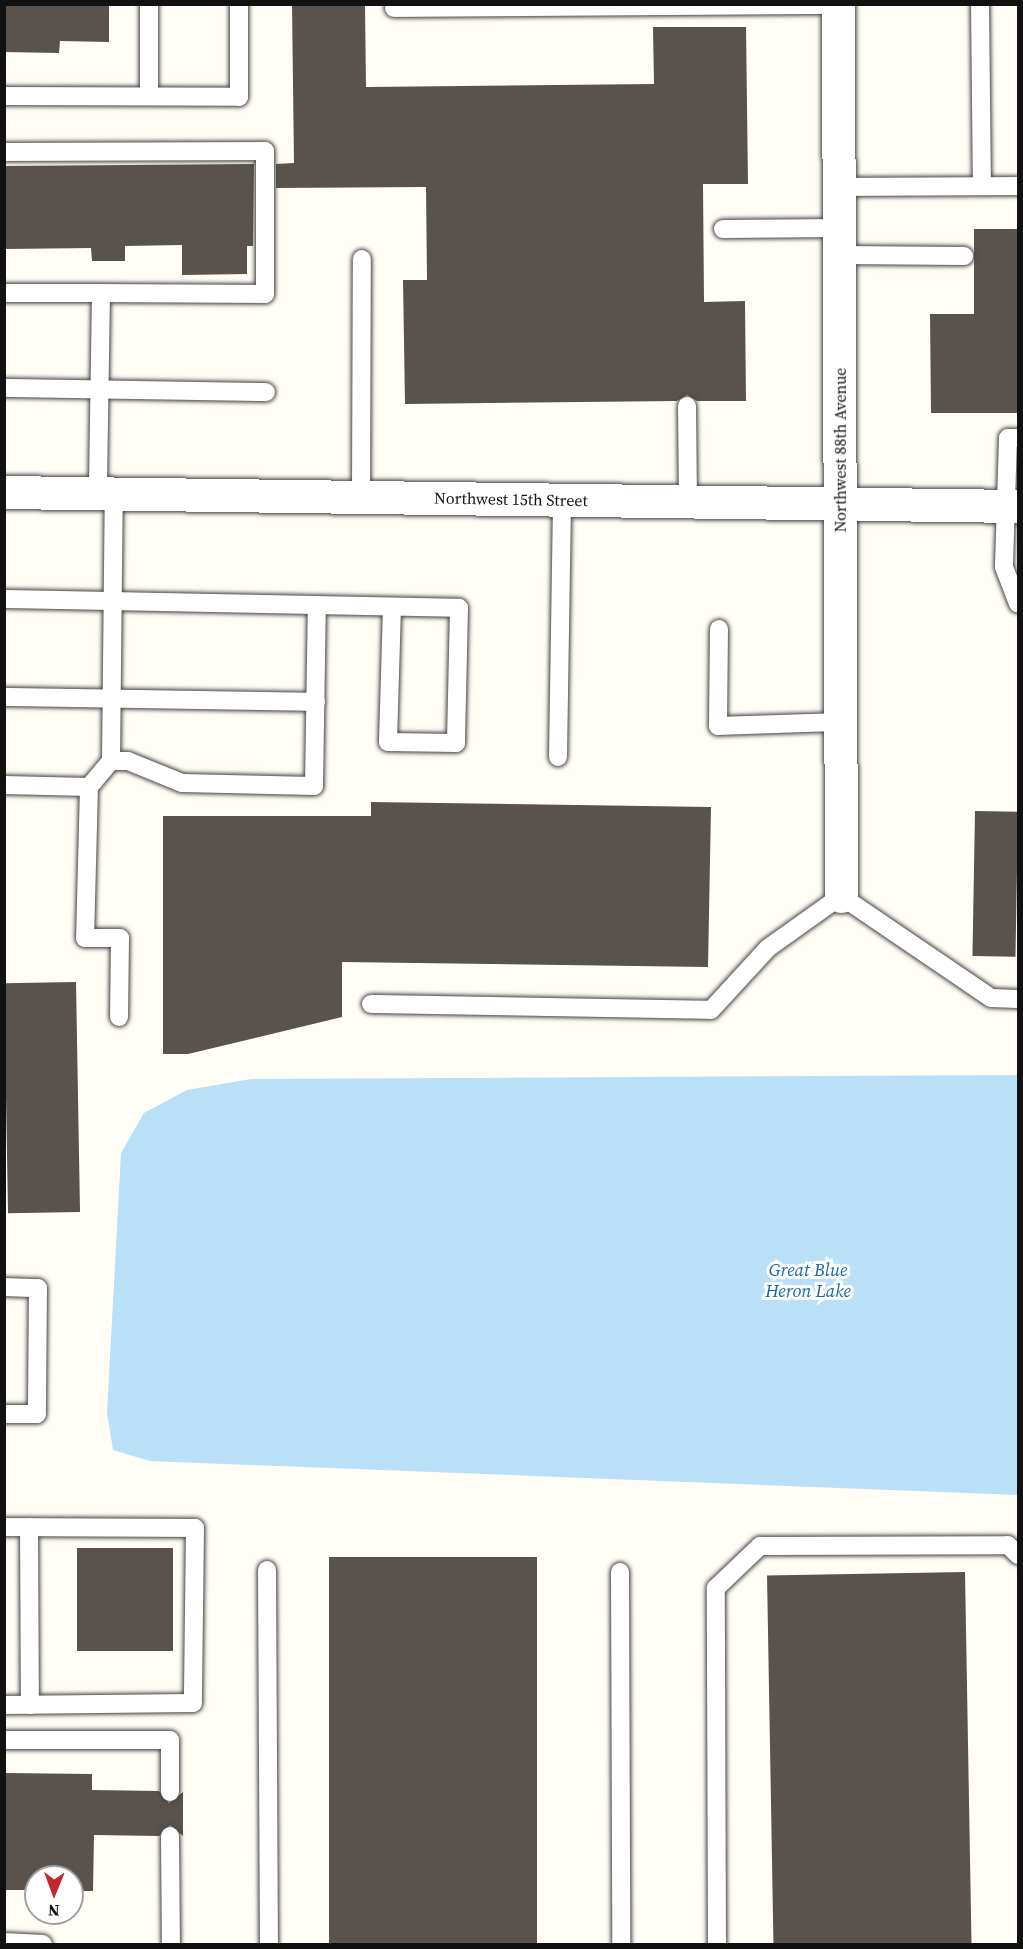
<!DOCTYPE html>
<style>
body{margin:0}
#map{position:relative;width:1023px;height:1949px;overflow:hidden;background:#fffdf5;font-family:"Source Serif 4",serif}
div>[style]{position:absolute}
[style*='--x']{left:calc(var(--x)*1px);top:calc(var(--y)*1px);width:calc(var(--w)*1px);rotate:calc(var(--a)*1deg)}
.water>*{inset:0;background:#b9e0f7}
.building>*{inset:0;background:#5a524d;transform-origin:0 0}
.roads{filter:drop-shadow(0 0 2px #444) drop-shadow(0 0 2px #444)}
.lane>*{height:18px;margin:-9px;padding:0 9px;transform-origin:9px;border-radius:9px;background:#fff}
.street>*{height:33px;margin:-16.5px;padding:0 16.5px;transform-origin:16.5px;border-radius:16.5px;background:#fff}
span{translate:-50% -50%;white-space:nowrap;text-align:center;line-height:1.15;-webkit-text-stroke:6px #fff;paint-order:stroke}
.street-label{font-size:16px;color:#111}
.water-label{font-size:18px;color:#1768a6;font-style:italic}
.frame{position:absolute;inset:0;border:6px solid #111;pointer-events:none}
.north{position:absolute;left:24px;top:1865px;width:60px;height:60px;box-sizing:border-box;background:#fff;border:2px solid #a0a0a0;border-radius:50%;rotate:181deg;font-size:16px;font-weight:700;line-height:24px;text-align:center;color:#111}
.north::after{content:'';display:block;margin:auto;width:21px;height:27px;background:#c4262e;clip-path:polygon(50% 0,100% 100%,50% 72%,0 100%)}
</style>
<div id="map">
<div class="water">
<i style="clip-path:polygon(1018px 1075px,1018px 1495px,150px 1461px,113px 1450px,107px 1413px,121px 1153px,144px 1113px,187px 1090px,251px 1079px)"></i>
</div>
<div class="building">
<i style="clip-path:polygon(4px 4px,109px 4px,109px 42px,60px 41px,59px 53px,4px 52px)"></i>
<i style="clip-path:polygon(292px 4px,365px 4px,366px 87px,654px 84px,653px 27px,746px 27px,748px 184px,703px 184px,704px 302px,745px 301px,746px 401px,697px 401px,687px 395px,677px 401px,405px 404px,403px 280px,427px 280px,426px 187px,276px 188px,276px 164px,294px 163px)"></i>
<i style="clip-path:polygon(254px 164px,253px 246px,247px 246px,247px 274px,182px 275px,182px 245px,125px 246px,125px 261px,92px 261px,91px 248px,4px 249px,4px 166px)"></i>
<i style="clip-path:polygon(974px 229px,1018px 229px,1018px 413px,931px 413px,930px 314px,974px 314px)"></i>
<i style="clip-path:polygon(371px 802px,711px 807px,708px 967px,342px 962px,342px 1017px,188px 1054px,163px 1054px,163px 816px,371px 816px)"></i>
<i style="left:975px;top:811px;width:43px;height:145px;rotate:1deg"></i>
<i style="left:76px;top:982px;width:230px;height:72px;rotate:89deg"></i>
<i style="left:77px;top:1548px;width:96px;height:103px"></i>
<i style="left:537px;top:1557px;width:387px;height:208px;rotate:90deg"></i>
<i style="left:965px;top:1572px;width:372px;height:198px;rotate:89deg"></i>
<i style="clip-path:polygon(4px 1773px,92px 1774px,92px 1790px,159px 1791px,169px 1803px,183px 1792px,183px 1836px,170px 1825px,159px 1836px,94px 1835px,93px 1891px,72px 1891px,72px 1877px,36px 1877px,36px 1890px,4px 1890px)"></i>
</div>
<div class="roads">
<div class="lane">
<i style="--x:980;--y:4;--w:182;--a:89.4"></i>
<i style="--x:394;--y:8;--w:444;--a:-0.4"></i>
<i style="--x:4;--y:96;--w:235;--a:0.2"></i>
<i style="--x:239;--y:97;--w:93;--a:-90"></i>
<i style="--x:149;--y:96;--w:92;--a:-90"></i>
<i style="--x:4;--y:152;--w:261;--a:-0.2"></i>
<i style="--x:265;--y:151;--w:143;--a:90"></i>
<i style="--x:265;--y:294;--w:164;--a:-179.7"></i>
<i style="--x:101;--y:293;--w:200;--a:90.9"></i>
<i style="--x:840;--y:187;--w:178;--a:-0.3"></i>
<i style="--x:723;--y:229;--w:117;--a:-0.5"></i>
<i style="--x:840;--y:255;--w:124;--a:0.5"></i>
<i style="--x:4;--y:293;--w:97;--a:0"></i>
<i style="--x:4;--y:388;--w:262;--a:0.9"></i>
<i style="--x:687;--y:406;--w:96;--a:89.4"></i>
<i style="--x:1018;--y:438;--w:10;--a:180"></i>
<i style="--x:1008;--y:438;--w:129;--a:91.8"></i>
<i style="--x:1004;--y:567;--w:39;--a:69"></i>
<i style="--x:361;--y:497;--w:238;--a:-89.8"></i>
<i style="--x:4;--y:599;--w:455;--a:1.1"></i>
<i style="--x:459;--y:608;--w:135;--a:91.3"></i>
<i style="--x:456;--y:743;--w:68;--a:-179.2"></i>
<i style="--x:388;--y:742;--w:135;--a:-88.3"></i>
<i style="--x:719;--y:629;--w:97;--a:90.6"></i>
<i style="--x:718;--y:726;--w:123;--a:-1.9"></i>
<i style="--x:4;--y:697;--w:312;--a:0.9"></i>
<i style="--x:558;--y:757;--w:257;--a:-89.1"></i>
<i style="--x:111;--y:761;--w:17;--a:0"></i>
<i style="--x:128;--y:761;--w:58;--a:22.2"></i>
<i style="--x:182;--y:783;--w:132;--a:1.3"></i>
<i style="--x:314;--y:786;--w:181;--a:-89.1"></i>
<i style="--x:4;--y:785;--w:85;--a:1.3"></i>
<i style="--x:89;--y:787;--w:151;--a:91.5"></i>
<i style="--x:85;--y:938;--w:35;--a:0"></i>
<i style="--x:120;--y:938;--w:79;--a:90.7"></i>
<i style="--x:89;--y:787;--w:34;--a:-50"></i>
<i style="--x:111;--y:761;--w:267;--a:-89.4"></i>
<i style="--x:371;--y:1004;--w:340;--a:1"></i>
<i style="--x:711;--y:1010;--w:84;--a:-47.4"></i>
<i style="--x:768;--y:948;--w:90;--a:-35.5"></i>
<i style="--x:841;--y:896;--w:181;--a:34.2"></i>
<i style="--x:991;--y:998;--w:27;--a:2"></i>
<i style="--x:4;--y:1287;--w:34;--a:2"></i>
<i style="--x:38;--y:1288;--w:126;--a:90.5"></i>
<i style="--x:37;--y:1414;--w:33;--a:180"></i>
<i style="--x:4;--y:1527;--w:191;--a:0.3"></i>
<i style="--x:195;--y:1528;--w:175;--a:90.7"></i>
<i style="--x:193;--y:1703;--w:189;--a:179.4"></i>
<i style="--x:29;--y:1527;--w:178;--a:89.7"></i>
<i style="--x:267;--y:1570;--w:374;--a:89.7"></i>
<i style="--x:620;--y:1572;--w:372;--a:89.8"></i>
<i style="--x:4;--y:1740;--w:166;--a:0"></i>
<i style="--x:170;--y:1740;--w:52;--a:90"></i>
<i style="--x:170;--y:1836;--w:108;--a:89.5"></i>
<i style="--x:4;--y:1942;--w:39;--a:3"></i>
<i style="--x:717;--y:1944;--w:356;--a:-90.2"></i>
<i style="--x:716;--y:1588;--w:61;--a:-43.7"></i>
<i style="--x:760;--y:1546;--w:248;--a:-0.2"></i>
<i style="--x:1008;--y:1545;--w:14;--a:45"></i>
</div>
<div class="street">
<i style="--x:838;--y:4;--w:892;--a:89.81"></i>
<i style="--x:4;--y:492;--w:1014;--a:0.79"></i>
</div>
</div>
<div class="street-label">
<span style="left:840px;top:450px;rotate:-90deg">Northwest 88th Avenue</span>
<span style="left:511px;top:499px;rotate:1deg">Northwest 15th Street</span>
</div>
<div class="water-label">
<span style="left:808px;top:1281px">Great Blue<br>Heron Lake</span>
</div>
<div class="frame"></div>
<div class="north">N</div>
</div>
